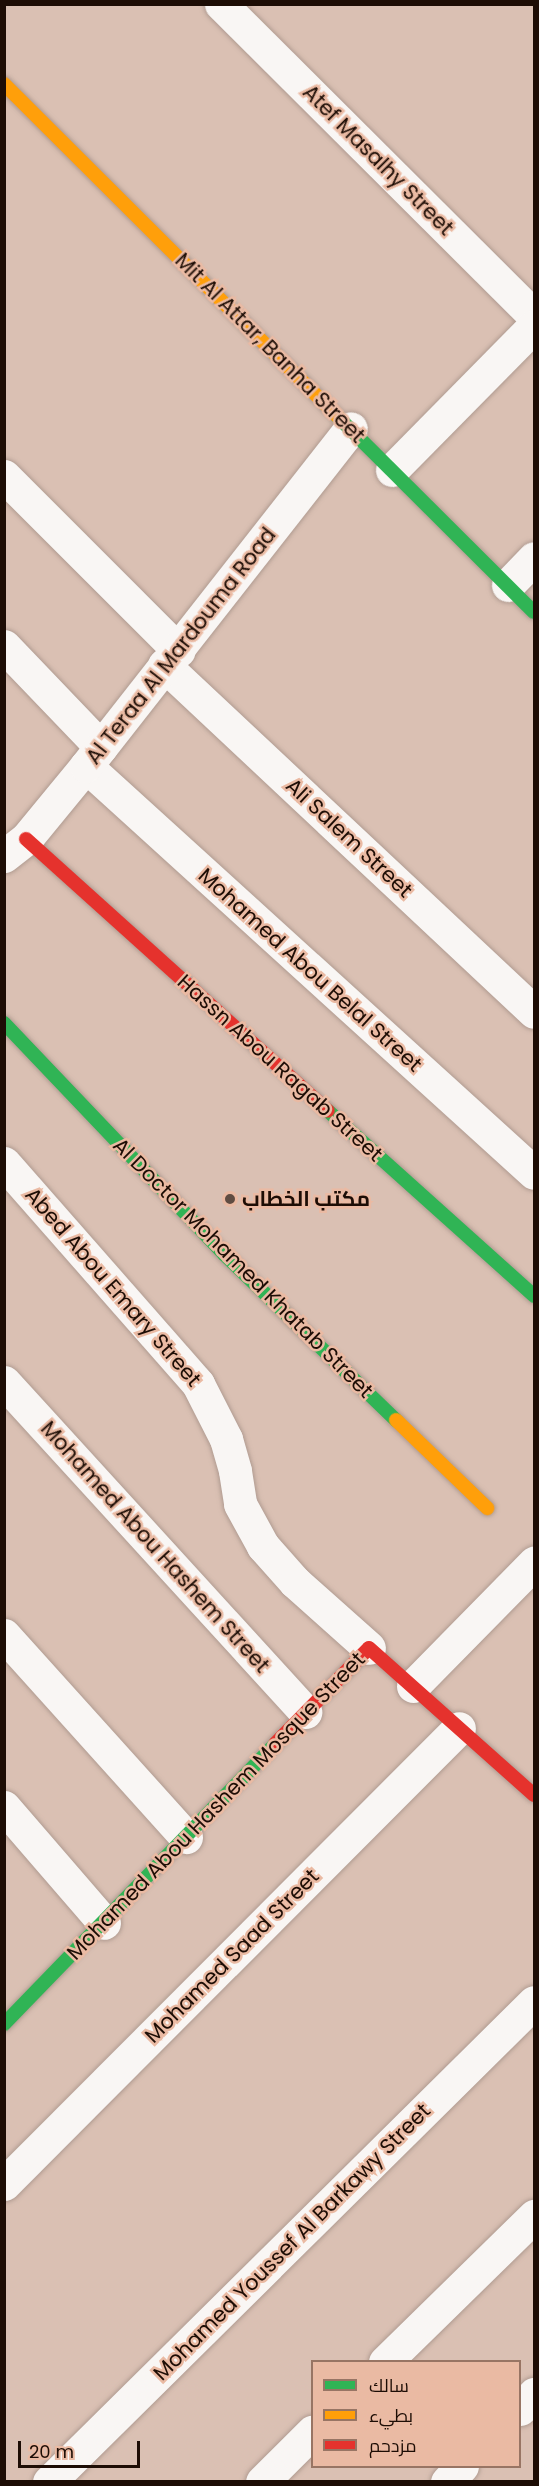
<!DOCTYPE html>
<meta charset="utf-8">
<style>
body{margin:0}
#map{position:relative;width:539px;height:2486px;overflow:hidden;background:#dac0b3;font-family:Poppins,Cairo,sans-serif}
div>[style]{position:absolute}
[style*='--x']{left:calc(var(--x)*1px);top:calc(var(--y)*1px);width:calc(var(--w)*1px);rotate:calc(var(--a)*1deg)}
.roads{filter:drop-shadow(0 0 2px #b09b91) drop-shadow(0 0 2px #b09b91)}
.street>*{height:33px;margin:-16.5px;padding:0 16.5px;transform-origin:16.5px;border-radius:16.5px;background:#f9f6f4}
.fast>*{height:14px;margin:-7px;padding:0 7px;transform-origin:7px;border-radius:7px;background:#30b455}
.slow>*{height:14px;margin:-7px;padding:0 7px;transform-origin:7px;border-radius:7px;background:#ff9f0a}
.jam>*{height:14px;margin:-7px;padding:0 7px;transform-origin:7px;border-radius:7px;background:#e5322d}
.dots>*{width:16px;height:16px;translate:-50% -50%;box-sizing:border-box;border:3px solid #eabaa3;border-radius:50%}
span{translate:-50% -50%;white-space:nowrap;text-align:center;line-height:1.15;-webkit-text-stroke:5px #eabaa3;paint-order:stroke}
.street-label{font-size:21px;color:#1d0d05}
.poi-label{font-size:21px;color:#1d0d05;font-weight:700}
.left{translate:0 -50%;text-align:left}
.frame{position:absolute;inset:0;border:6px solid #1d0d05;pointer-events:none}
.legend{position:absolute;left:311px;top:2360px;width:210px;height:108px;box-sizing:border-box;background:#eabaa3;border:2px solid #987564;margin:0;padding:8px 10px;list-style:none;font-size:18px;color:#1d0d05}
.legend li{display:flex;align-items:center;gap:12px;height:30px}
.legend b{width:30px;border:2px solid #987564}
.scale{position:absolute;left:18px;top:2441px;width:122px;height:27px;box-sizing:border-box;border:3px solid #1d0d05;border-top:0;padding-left:8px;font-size:18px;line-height:21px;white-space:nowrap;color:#1d0d05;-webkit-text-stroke:4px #eabaa3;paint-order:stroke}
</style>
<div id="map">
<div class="roads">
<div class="street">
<i style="--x:221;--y:4;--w:442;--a:44.9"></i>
<i style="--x:392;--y:470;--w:202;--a:-45.4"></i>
<i style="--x:4;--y:476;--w:247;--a:45"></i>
<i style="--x:508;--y:585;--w:37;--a:-46"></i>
<i style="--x:4;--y:646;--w:140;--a:46.2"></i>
<i style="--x:164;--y:665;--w:507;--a:43.16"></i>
<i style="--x:86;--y:766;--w:605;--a:42.25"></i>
<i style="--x:4;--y:856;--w:28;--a:-38"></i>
<i style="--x:26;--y:839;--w:94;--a:-50.6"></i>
<i style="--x:86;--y:766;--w:429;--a:-51.9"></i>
<i style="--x:4;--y:1163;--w:294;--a:48.7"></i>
<i style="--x:198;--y:1384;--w:62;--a:63"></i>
<i style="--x:226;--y:1439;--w:33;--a:74"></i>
<i style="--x:235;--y:1471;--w:33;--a:81"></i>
<i style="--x:240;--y:1504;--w:48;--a:61.3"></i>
<i style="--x:263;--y:1546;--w:48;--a:48.4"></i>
<i style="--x:295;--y:1582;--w:99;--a:41.7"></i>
<i style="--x:4;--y:1382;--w:447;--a:47.6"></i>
<i style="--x:4;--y:1635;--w:272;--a:48"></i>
<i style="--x:413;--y:1686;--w:173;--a:-45.5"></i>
<i style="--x:4;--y:1807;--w:153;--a:49.2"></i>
<i style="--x:4;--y:2184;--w:644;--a:-45.06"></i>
<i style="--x:385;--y:2362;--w:209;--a:-44.4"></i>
<i style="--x:520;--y:2409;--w:21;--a:-47"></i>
<i style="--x:49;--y:2482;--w:682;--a:-44.7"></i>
<i style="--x:262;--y:2482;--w:71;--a:-45"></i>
<i style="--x:447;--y:2482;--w:22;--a:-47"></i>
</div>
<div class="fast">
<i style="--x:338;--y:417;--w:276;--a:44.9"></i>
<i style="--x:4;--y:1023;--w:320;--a:46.4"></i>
<i style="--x:225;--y:1255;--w:238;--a:44"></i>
<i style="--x:328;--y:1111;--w:277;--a:41.9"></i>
<i style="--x:4;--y:2024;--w:390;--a:-45.9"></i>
</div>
<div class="slow">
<i style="--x:4;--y:84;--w:472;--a:44.9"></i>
<i style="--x:396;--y:1420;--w:127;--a:44"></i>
</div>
<div class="jam">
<i style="--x:26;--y:839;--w:406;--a:42"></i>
<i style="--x:275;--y:1744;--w:134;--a:-45.6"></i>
<i style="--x:369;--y:1648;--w:221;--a:41.7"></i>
</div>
</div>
<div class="dots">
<i style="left:230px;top:1199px;background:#5f4c42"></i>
</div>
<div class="street-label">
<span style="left:378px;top:160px;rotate:45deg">Atef Masalhy Street</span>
<span style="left:270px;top:348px;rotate:45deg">Mit Al Attar, Banha Street</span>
<span style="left:181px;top:646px;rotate:-52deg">Al Teraa Al Mardouma Road</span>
<span style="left:349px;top:838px;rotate:43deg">Ali Salem Street</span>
<span style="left:310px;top:970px;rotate:42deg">Mohamed Abou Belal Street</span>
<span style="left:280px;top:1068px;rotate:42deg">Hassn Abou Ragab Street</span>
<span style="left:243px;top:1268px;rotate:45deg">Al Doctor Mohamed Khatab Street</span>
<span style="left:113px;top:1287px;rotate:49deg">Abed Abou Emary Street</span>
<span style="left:155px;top:1547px;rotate:48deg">Mohamed Abou Hashem Street</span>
<span style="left:216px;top:1806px;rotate:-46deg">Mohamed Abou Hashem Mosque Street</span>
<span style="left:232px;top:1956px;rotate:-45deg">Mohamed Saad Street</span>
<span style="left:292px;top:2242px;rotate:-45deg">Mohamed Youssef Al Barkawy Street</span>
</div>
<div class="poi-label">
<span class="left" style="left:242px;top:1199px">مكتب الخطاب</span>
</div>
<div class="frame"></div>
<ul class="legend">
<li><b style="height:8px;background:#30b455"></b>سالك</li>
<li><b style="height:8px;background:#ff9f0a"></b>بطيء</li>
<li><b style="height:8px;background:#e5322d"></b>مزدحم</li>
</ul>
<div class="scale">20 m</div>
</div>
